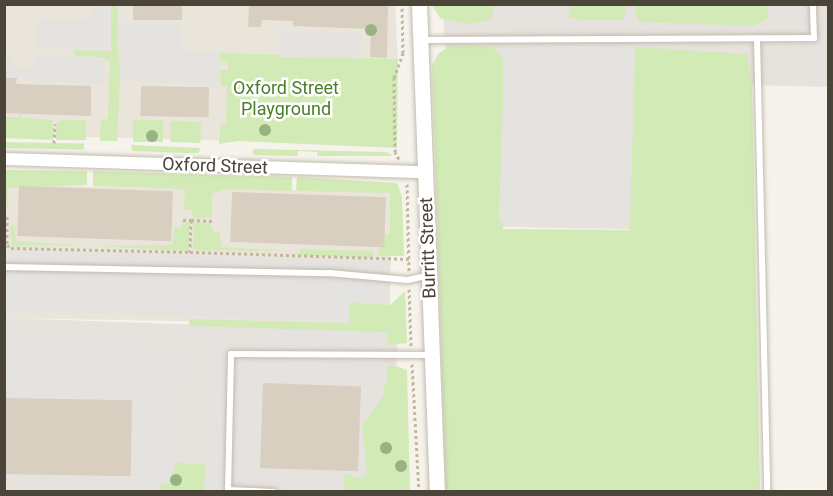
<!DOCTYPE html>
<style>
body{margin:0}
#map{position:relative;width:833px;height:496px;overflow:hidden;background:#f6f3ec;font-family:Roboto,sans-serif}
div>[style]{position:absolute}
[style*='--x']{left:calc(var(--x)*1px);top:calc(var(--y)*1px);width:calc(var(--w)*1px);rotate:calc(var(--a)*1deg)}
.residential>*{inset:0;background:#eae5da;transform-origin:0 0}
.industrial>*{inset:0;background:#e6e2dd;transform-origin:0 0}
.green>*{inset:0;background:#d2eab5;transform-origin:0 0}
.parking>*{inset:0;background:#e5e3e0;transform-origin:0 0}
.building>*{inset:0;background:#d8cfc1;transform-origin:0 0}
.path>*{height:3px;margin-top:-1.5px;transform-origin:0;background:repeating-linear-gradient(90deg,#c4b79f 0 3px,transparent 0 6px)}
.roads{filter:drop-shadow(0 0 2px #c2bbae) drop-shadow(0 0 2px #c2bbae)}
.service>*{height:6px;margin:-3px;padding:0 3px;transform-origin:3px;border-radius:3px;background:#fff}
.minor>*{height:12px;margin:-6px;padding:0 6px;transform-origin:6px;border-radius:6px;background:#fff}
.tertiary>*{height:15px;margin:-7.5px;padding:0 7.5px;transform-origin:7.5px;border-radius:7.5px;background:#fff}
.trees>*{width:12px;height:12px;margin:-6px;border-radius:50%;background:#97b381}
span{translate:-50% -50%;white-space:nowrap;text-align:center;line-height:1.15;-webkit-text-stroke:5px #fff;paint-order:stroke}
.park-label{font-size:18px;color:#4a7f2a}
.street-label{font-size:18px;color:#4b4439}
.frame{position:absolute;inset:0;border:6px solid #4b4439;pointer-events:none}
</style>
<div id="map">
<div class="residential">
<i style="clip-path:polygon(5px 5px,395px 5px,398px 59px,237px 53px,238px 141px,5px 135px)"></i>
<i style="left:5px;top:185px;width:387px;height:133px;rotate:1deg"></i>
</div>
<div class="industrial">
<i style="clip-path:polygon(443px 5px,828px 5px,828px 87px,722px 84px,722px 231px,454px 226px)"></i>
<i style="left:4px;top:318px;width:394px;height:173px;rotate:2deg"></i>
</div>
<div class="green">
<i style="clip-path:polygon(118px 4px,118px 54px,191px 56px,192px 53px,237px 53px,398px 59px,397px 148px,238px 141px,219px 144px,220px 125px,226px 122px,227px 86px,221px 86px,220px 70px,228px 70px,228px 61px,121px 57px,117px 141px,100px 141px,101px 119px,108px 119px,110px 62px,102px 57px,74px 56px,74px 50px,111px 51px,111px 5px)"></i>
<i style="clip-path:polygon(432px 5px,432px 4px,494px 5px,492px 16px,486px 21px,469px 24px,440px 18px)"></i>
<i style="clip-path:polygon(569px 5px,626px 5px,626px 9px,623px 20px,586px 20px,569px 18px)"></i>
<i style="clip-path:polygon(634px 5px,767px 5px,768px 18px,754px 26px,638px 22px)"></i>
<i style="clip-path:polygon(451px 45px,488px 46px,498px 51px,503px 59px,503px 229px,630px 230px,635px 47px,747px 54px,752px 86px,760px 491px,446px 491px,432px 66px,438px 54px)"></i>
<i style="clip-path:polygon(20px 84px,23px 84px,22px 118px,52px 120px,53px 140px,5px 138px,5px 117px,19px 117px)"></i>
<i style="clip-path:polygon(61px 120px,86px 120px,86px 140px,56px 140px,56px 125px)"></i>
<i style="left:133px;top:120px;width:30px;height:22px"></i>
<i style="left:171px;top:121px;width:30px;height:21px;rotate:2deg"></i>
<i style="left:5px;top:142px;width:79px;height:6px;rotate:1deg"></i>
<i style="clip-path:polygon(131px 145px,200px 148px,199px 153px,184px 153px,132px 151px)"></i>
<i style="clip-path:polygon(253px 149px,387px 152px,393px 156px,317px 156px,317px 152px,298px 151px,298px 156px,253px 155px)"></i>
<i style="clip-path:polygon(5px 170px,87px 171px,87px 185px,8px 188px,7px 214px)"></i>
<i style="clip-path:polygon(93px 171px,292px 177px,292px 191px,223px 189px,212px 194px,212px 218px,193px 218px,192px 210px,184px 210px,185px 189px,93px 186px)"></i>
<i style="clip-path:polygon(297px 177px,397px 183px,402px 197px,404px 256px,377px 256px,383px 235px,390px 234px,390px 193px,296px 191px)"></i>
<i style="clip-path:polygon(183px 222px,190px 223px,189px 251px,94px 246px,172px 245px,175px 227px,182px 228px)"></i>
<i style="clip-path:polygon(194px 222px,210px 223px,214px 232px,220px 232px,221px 247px,288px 251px,193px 250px)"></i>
<i style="clip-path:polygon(14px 225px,16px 241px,82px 245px,12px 246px,10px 226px)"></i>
<i style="left:300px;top:249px;width:73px;height:6px;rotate:2deg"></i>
<i style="clip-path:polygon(350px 291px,356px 291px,356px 303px,390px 305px,405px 291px,407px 343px,388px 345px,387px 332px,189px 326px,189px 319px,349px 323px)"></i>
<i style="clip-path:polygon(392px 365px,407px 370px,410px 491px,344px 492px,344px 473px,361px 479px,367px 474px,362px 423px,369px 418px,383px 395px,387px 367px)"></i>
<i style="clip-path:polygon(175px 463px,205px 464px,204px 491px,159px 491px,162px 484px,173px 484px)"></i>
</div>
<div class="parking">
<i style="clip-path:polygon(92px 5px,110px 5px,110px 50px,36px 48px,37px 20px,91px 20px)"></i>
<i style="clip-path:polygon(118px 22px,181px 24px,180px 51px,220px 52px,219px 84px,120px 81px)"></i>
<i style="left:281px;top:31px;width:81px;height:26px;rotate:1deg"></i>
<i style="left:633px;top:47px;width:179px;height:128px;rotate:92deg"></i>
<i style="clip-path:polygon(5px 55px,14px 55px,13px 67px,36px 68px,35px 57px,105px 58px,104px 84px,5px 79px)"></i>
<i style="clip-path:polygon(11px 251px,389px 261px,388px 303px,350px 302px,348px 321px,5px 311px,5px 262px,10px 263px)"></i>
<i style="clip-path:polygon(262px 331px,385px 333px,387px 383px,256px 378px,252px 491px,207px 492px,212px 345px,261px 346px)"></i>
<i style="clip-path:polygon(18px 345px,164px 352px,164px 366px,177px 366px,172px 483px,134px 483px,138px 403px,5px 397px,5px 361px,17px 362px)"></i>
</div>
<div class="building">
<i style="left:133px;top:4px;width:49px;height:16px"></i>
<i style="clip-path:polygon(388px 4px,387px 58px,370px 57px,371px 29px,293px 26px,293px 21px,262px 20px,261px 27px,248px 27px,249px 6px)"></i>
<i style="clip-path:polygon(4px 78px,17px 78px,16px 84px,91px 86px,91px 116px,4px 113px)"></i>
<i style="left:141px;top:86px;width:68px;height:30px;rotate:1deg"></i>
<i style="left:19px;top:186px;width:154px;height:50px;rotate:2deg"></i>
<i style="left:232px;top:192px;width:154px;height:50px;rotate:2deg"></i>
<i style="left:263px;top:383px;width:98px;height:85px;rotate:2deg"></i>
<i style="left:4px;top:398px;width:128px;height:76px;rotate:1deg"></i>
</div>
<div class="path">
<i style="--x:54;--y:143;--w:19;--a:-87"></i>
<i style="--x:399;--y:159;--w:8;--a:-120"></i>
<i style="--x:395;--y:152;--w:74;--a:-90.8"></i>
<i style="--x:394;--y:78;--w:27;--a:-70"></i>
<i style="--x:403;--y:53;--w:49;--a:-91.2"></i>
<i style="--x:407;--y:184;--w:87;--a:88.7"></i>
<i style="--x:7;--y:216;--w:29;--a:90"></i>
<i style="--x:7;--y:245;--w:5;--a:37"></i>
<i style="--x:11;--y:248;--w:179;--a:1.3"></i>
<i style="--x:183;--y:220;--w:8;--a:0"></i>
<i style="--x:212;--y:221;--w:21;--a:-177"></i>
<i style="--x:191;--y:220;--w:32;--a:92"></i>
<i style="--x:190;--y:252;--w:219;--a:1.8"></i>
<i style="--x:409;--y:289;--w:57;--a:88"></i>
<i style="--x:412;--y:364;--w:128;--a:86.9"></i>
</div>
<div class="roads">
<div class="service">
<i style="--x:757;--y:39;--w:453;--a:88.7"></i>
<i style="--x:421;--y:40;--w:393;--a:-0.3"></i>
<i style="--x:814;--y:38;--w:34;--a:-92"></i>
<i style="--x:4;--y:267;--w:325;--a:1.1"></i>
<i style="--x:329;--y:273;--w:79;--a:5.1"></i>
<i style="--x:408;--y:280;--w:22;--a:-13"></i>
<i style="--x:274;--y:492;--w:46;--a:-177.5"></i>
<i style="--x:228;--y:490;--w:136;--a:-88.7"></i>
<i style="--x:231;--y:354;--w:199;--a:0.3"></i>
</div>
<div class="minor">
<i style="--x:4;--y:159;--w:422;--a:1.8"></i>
</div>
<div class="tertiary">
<i style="--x:419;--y:4;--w:488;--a:87.9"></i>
</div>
</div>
<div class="trees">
<i style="left:371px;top:30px"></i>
<i style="left:308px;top:89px"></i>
<i style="left:265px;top:130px"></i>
<i style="left:152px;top:136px"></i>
<i style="left:386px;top:448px"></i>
<i style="left:401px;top:466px"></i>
<i style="left:176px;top:480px"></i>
</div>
<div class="park-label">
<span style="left:286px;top:99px">Oxford Street<br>Playground</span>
</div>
<div class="street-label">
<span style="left:215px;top:166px;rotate:2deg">Oxford Street</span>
<span style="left:428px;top:248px;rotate:-92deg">Burritt Street</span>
</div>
<div class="frame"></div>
</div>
